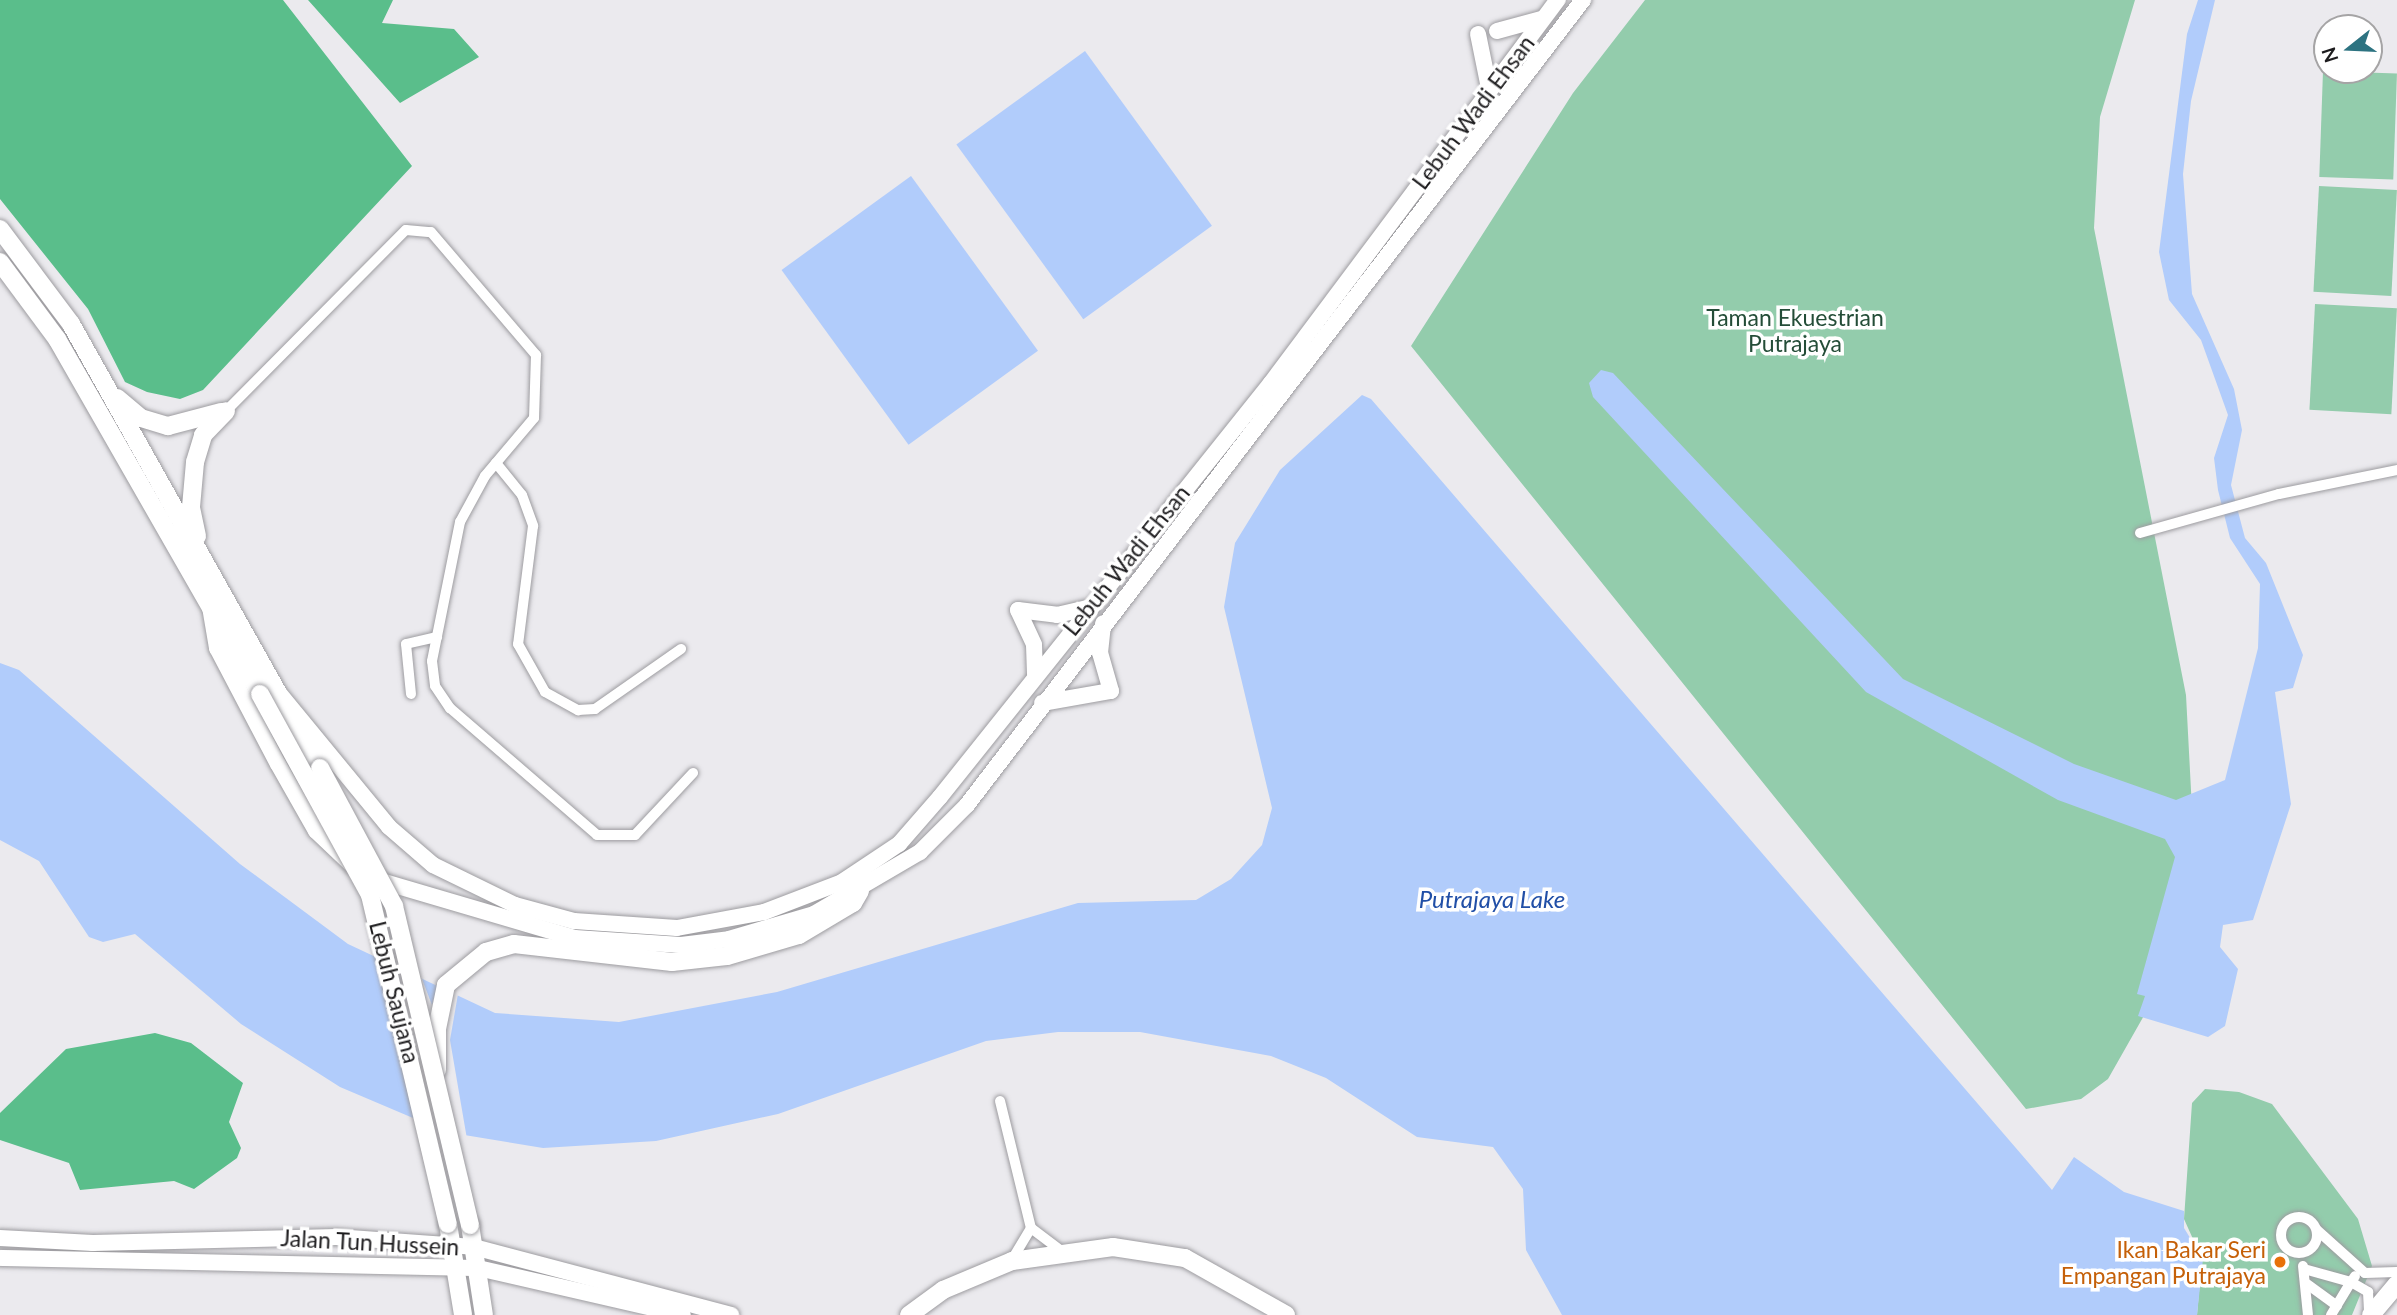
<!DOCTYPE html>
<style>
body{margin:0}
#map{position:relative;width:2397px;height:1315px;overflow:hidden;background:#ebeaee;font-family:Lato,sans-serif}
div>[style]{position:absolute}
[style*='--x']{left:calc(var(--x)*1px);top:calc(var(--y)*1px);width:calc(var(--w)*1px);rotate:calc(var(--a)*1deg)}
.green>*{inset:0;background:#93ccac;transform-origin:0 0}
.forest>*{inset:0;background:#5abe8b}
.water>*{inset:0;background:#b1ccfb;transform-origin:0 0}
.pier>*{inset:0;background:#ebeaee}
.roads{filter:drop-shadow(0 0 2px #9d9ca0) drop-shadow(0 0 2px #9d9ca0)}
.minor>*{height:10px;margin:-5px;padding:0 5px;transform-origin:5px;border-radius:5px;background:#fff}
.minor>.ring{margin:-5px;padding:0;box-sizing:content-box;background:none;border:10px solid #fff;border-radius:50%}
.secondary>*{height:16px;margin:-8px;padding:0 8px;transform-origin:8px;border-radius:8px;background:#fff}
.primary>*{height:18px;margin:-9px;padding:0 9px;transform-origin:9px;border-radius:9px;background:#fff}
.bridges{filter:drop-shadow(0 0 2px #9d9ca0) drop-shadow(0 0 2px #9d9ca0)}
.primary-bridge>*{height:18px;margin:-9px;padding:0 9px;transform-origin:9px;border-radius:9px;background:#fff}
.dots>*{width:19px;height:19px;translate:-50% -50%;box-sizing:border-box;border:4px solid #fff;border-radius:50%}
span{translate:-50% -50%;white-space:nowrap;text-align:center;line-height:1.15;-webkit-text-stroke:7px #fff;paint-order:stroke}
.street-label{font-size:23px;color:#1d1c1e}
.park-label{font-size:23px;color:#244d38}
.food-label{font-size:23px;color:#c56008}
.right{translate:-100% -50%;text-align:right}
.water-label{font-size:24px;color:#214fa7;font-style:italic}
.north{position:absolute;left:2313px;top:14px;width:70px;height:70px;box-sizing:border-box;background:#fff;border:2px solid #a5a4a5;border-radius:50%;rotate:252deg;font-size:19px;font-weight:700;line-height:28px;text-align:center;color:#1d1c1e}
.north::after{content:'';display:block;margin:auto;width:24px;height:32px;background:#2d7381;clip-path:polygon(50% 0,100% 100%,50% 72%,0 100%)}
</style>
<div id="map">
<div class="green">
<i style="clip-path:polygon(1645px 0,2135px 0,2100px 117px,2094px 228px,2186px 695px,2193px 828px,2150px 1005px,2108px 1079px,2081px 1099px,2026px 1109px,1411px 346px,1573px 93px)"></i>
<i style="left:2323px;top:71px;width:74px;height:106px;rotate:2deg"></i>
<i style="left:2319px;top:186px;width:78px;height:106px;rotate:3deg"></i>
<i style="left:2315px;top:304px;width:82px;height:106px;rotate:3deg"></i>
<i style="clip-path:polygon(2205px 1089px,2239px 1092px,2272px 1104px,2358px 1219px,2372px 1266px,2352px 1315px,2197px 1315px,2202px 1259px,2184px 1219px,2192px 1103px)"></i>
</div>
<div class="forest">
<i style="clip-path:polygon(0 0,283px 0,412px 166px,203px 390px,180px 399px,147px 392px,125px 382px,88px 309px,0 199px)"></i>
<i style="clip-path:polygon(308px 0,393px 0,382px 23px,454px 29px,479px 57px,400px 103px)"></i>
<i style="clip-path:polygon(155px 1033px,191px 1043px,243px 1083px,229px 1122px,241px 1148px,237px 1158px,194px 1189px,174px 1181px,80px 1190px,69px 1163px,0 1140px,0 1113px,66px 1049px)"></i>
</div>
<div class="water">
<i style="clip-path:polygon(2198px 0,2215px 0,2191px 101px,2183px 174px,2192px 294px,2234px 389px,2242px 430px,2231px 485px,2245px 538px,2266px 563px,2303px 655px,2293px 688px,2275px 692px,2291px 804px,2253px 920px,2223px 925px,2220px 947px,2238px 969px,2225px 1026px,2208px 1037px,2138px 1016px,2145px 996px,2137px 994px,2175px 857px,2165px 839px,2058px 800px,1866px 692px,1593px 397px,1589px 383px,1601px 370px,1613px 373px,1903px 679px,2074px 764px,2176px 800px,2225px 780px,2258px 648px,2260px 584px,2230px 538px,2218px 490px,2214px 458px,2228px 415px,2201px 340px,2169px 300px,2159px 252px,2187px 34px)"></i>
<i style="left:1085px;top:51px;width:216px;height:159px;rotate:54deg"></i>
<i style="left:911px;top:176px;width:216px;height:160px;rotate:54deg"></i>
<i style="clip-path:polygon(1362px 395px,1371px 399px,2052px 1190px,2074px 1157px,2124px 1192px,2184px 1211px,2184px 1228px,2203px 1259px,2197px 1315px,1562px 1315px,1526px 1250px,1523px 1189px,1493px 1147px,1417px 1137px,1326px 1078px,1271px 1056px,1140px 1032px,1058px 1032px,986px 1041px,778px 1114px,656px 1141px,543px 1148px,446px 1132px,340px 1087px,241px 1024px,135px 934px,103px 942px,89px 937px,39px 861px,0 840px,0 663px,19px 670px,240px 864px,348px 944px,495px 1013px,619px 1022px,777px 992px,1078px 903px,1196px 900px,1231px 879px,1262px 845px,1272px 808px,1224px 607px,1235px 543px,1280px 470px)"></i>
</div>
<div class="pier">
<i style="clip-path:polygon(376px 955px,422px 979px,432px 1005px,438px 986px,458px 994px,450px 1040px,467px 1139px,415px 1122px)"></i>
</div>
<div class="roads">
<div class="minor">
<i style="--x:226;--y:411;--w:255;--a:-45.2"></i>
<i style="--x:406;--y:230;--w:25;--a:5"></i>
<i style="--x:431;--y:232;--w:162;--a:49.5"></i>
<i style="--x:536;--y:355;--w:63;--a:91.8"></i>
<i style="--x:534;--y:418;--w:76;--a:130.2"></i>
<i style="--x:485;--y:476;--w:52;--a:118.5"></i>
<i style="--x:460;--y:522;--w:142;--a:101.4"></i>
<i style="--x:432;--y:661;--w:25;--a:83"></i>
<i style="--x:435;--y:686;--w:27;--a:56"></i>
<i style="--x:450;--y:708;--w:194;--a:40.8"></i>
<i style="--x:597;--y:835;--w:38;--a:0"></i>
<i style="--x:635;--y:835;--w:85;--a:-46.9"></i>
<i style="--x:496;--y:463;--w:41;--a:50.9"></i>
<i style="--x:522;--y:495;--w:33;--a:70"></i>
<i style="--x:533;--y:526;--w:119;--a:97.2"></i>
<i style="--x:518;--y:644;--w:55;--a:60.6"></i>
<i style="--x:545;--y:692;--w:38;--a:29"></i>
<i style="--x:578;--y:710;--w:17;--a:-3"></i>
<i style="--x:595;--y:709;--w:105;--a:-34.9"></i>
<i style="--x:2140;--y:533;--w:144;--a:-15.7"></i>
<i style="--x:2279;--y:494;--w:120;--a:-11.5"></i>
<i style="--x:411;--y:694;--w:50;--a:-95.7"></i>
<i style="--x:406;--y:644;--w:32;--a:-13"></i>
<i style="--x:1000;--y:1101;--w:131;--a:76.3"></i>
<i style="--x:1031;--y:1228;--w:37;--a:121"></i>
<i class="ring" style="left:2281px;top:1217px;width:26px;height:26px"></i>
<i style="--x:1031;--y:1228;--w:36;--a:37"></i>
<i style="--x:2317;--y:1230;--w:64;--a:41.9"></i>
<i style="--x:2365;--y:1273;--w:32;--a:-2"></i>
<i style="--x:2303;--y:1266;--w:49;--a:84.2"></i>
<i style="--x:2304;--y:1269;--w:49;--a:15.5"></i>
<i style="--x:2351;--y:1282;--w:7;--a:-56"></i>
<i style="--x:2307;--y:1284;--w:37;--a:36"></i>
<i style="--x:2331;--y:1315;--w:39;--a:-59"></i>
<i style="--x:2351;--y:1282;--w:20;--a:30"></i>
<i style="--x:2368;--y:1292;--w:20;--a:87"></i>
</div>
<div class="secondary">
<i style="--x:1497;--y:31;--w:46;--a:-15.3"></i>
<i style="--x:1478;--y:34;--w:55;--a:78.5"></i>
<i style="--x:210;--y:607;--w:42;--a:80.3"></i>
<i style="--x:217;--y:648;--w:131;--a:62.3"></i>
<i style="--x:278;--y:764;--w:77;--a:60.4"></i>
<i style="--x:316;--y:831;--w:50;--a:43.4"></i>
<i style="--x:1018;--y:610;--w:39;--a:7"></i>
<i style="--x:1057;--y:615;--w:31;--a:-13"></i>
<i style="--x:1018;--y:610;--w:38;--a:65"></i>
<i style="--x:1034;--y:645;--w:30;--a:88"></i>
<i style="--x:279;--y:693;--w:173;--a:50.6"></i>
<i style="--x:389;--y:827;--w:58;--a:40.8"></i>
<i style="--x:433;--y:865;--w:91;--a:26"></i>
<i style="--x:515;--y:905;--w:61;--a:15.2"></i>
<i style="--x:574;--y:921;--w:103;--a:3.9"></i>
<i style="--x:677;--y:928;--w:88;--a:-10.4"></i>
<i style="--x:764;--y:912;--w:84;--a:-21"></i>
<i style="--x:842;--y:882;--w:69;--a:-33.7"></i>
<i style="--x:899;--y:844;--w:62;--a:-48.9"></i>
<i style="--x:940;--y:797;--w:530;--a:-51.36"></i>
<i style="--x:1271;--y:383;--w:479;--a:-53.2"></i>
<i style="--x:1042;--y:703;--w:70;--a:-9.9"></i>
<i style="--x:1111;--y:691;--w:40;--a:-106"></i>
<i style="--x:1100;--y:653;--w:30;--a:-84"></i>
<i style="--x:374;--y:879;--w:209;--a:16.4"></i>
<i style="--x:575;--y:938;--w:106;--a:3.8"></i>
<i style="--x:681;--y:945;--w:48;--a:-7.1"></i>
<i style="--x:729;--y:939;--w:89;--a:-16.4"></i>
<i style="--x:814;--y:914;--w:123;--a:-30.3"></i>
<i style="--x:920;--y:852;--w:66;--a:-45"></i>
<i style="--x:967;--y:805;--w:1014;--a:-52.58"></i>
<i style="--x:0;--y:1238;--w:93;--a:3.1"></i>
<i style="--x:93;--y:1243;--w:243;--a:-1.4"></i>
<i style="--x:336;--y:1237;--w:138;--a:4.1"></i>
<i style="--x:474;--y:1247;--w:266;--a:14.8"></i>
<i style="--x:0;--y:1258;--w:478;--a:1.2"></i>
<i style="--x:478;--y:1268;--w:210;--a:12.9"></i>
</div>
<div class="primary">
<i style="--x:0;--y:229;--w:119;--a:53.2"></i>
<i style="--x:71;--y:324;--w:509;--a:60.72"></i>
<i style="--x:0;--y:262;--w:96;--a:53.5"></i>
<i style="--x:57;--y:339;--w:409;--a:60.2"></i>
<i style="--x:117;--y:398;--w:31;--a:40"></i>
<i style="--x:141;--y:418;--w:28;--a:17"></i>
<i style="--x:168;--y:426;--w:55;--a:-14.8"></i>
<i style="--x:197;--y:536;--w:30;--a:-102"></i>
<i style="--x:191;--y:507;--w:45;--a:-84.9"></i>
<i style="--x:195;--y:462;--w:28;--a:-73"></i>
<i style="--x:203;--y:435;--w:33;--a:-46"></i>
<i style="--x:437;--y:1070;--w:41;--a:-90"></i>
<i style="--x:437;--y:1029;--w:45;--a:-78.4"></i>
<i style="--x:446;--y:985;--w:52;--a:-39.5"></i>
<i style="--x:486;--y:952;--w:29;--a:-16"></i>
<i style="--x:514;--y:944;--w:159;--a:6.5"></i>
<i style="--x:672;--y:962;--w:55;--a:-6.2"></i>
<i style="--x:727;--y:956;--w:75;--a:-16.3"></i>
<i style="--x:799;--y:935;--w:63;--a:-30.7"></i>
<i style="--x:853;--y:903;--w:14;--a:-60"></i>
<i style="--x:448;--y:1224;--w:92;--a:80.6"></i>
<i style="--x:470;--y:1225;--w:91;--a:81.2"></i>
<i style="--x:909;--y:1315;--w:42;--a:-36.3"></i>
<i style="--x:943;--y:1290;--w:75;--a:-22.8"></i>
<i style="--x:1012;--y:1261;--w:102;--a:-7.9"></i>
<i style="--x:1113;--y:1247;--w:73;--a:8.7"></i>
<i style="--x:1185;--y:1258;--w:116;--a:29.4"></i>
<i style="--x:2371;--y:1315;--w:40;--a:-50"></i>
</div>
</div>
<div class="bridges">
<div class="primary-bridge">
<i style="--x:260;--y:694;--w:229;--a:61.3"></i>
<i style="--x:370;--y:895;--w:338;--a:76.7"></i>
<i style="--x:320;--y:768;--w:157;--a:61.8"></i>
<i style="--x:394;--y:906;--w:328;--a:76.6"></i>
</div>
</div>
<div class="dots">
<i style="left:2280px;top:1262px;background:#e8710a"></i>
</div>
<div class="street-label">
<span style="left:1473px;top:112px;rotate:-53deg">Lebuh Wadi Ehsan</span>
<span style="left:1126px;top:560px;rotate:-51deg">Lebuh Wadi Ehsan</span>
<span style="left:395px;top:992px;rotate:76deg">Lebuh Saujana</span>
<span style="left:370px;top:1242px;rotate:3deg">Jalan Tun Hussein</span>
</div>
<div class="park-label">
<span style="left:1795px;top:330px">Taman Ekuestrian<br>Putrajaya</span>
</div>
<div class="food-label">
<span class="right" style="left:2266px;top:1262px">Ikan Bakar Seri<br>Empangan Putrajaya</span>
</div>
<div class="water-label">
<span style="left:1492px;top:899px">Putrajaya Lake</span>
</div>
<div class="north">N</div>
</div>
